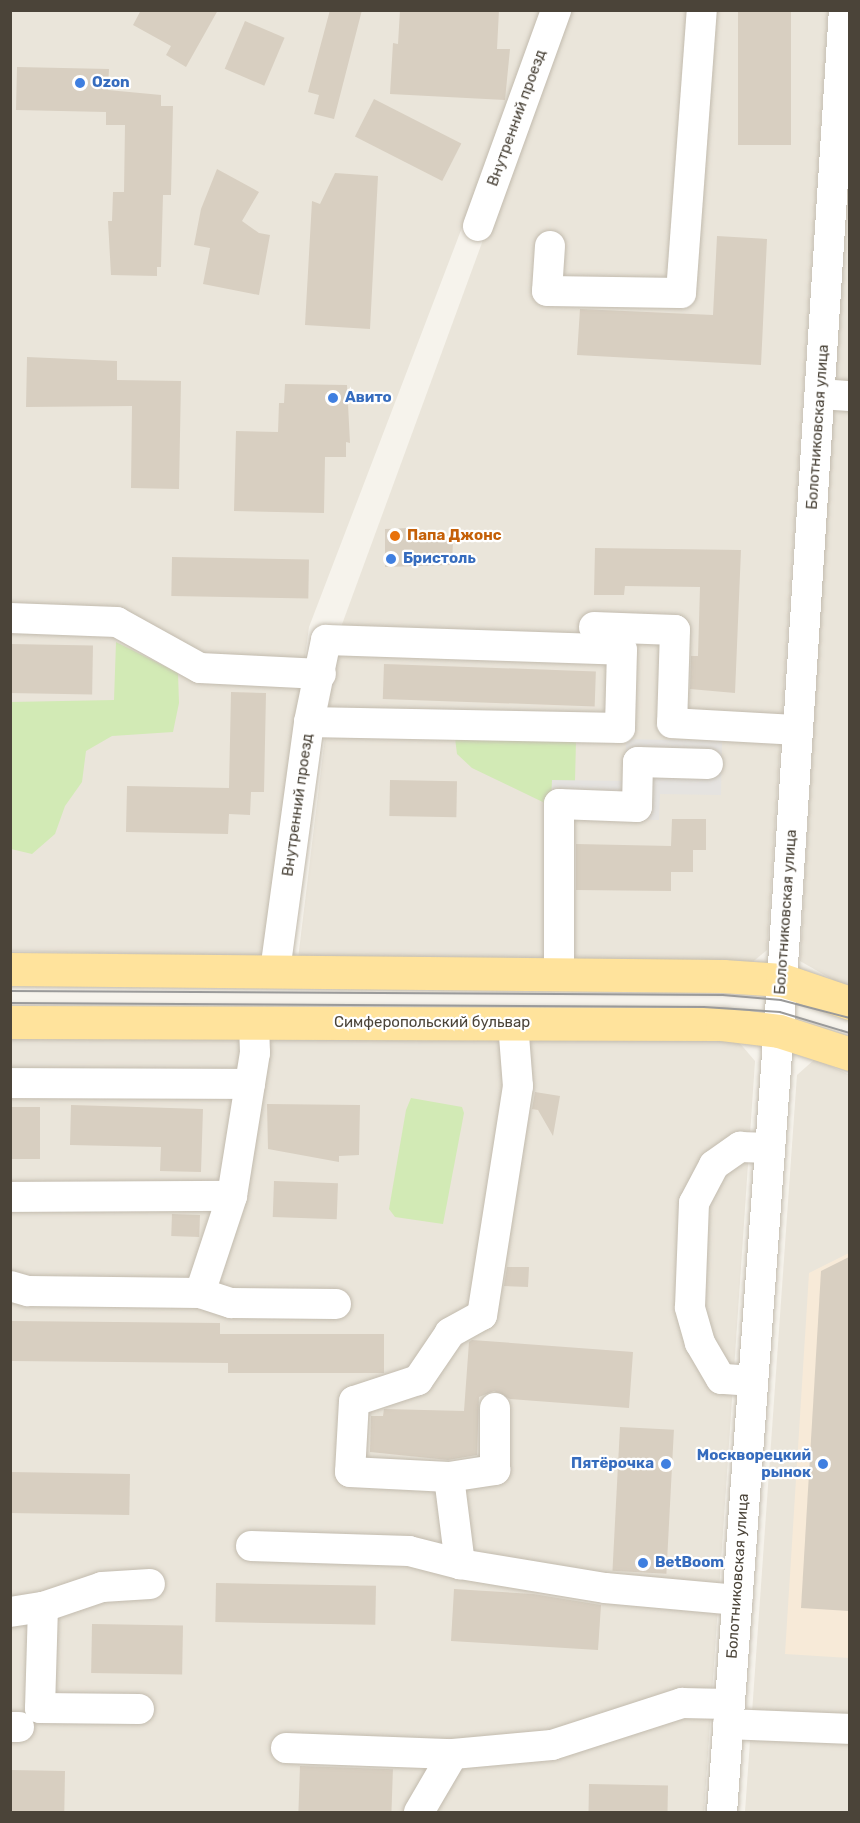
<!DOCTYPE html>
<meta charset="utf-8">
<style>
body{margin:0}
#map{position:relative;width:860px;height:1823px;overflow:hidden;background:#f6f3ec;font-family:Rubik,sans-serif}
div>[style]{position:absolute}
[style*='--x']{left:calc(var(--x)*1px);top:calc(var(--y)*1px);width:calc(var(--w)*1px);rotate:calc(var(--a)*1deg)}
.residential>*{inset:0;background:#eae5da}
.commercial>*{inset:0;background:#f7ead8}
.green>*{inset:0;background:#d2eab5}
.parking>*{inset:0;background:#e5e3e0}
.building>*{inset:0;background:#d8cfc1;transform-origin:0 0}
.roads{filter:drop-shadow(0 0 2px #c2bbae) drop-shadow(0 0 2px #c2bbae)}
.minor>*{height:30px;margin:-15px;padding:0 15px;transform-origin:15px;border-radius:15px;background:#fff}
.major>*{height:33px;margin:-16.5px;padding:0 16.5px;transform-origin:16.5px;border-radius:16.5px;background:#ffe39c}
.tram>*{height:1.5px;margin:-0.75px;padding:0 0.75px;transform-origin:0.75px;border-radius:0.75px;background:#9a9a9a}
.dots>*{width:16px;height:16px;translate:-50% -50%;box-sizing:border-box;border:3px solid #fff;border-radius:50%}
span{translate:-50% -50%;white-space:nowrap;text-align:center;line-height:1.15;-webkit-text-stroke:4.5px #fff;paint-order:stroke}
.shop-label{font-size:15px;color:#366cbe;font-weight:700}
.left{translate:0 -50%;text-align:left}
.right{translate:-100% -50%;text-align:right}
.street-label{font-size:15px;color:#4b4439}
.food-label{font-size:15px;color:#c56008;font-weight:700}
.frame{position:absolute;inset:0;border:12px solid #4b4439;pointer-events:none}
</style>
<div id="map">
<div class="residential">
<i style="clip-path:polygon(11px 11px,545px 11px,309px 627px,264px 957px,11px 951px)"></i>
<i style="clip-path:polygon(567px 11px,828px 11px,767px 950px,749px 965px,298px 959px,337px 638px)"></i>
<i style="clip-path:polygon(849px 119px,849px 989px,800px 961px)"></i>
<i style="clip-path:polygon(11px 1028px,738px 1041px,755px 1061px,704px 1812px,11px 1812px)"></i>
<i style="clip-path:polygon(815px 1059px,850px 1075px,849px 1812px,745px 1812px,797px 1075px)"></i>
</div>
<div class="commercial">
<i style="clip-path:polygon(849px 1253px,849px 1658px,785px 1654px,809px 1273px)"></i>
</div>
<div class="green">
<i style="clip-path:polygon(116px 642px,178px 673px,179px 703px,173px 732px,112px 736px,86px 751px,82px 782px,65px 806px,55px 834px,32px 854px,11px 849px,10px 702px,114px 700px)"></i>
<i style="clip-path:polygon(455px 738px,576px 741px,575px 781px,552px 781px,551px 806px,472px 768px,457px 754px)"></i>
<i style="clip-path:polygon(411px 1098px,462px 1107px,464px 1113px,443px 1224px,395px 1217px,389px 1209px,406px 1110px)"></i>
</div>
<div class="parking">
<i style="clip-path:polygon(626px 739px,722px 741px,721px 795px,660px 794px,659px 820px,551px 818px,552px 780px,625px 781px)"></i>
</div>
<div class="building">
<i style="clip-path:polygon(141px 10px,218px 10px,186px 67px,166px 55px,171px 46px,133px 25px)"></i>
<i style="clip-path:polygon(330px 10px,362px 10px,334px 119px,314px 114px,319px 95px,308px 92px)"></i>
<i style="clip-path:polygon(400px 10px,499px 10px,497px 49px,510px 49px,505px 100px,390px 94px,393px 43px,398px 44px)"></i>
<i style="left:738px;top:10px;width:53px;height:135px"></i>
<i style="left:245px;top:21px;width:43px;height:52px;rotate:23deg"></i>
<i style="clip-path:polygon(17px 67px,109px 69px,108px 90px,161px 95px,161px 106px,173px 106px,171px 195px,163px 195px,161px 267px,157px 267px,157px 276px,111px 275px,108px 221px,112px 221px,113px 192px,124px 192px,125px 125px,106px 125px,106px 112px,16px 110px)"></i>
<i style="left:374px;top:99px;width:98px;height:42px;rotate:27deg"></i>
<i style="clip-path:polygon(217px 169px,259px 192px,242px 221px,259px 233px,270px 235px,259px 295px,203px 284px,210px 248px,194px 245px,201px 209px)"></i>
<i style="clip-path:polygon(335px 173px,378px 176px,370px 329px,305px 325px,312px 201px,320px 204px)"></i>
<i style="clip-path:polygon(717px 236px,767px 239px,761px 365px,577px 355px,580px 309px,713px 315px)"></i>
<i style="clip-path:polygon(27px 357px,117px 361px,117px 380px,181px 381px,179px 489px,131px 488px,132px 406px,26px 407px)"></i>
<i style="clip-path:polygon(285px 384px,347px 385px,350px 443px,346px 442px,346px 457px,325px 457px,324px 513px,234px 511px,236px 431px,278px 432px,279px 403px,284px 403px)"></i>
<i style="clip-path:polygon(409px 528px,453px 541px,452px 565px,385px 567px,385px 529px)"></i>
<i style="clip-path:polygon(595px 548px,741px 550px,735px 693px,690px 689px,691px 656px,698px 656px,700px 587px,625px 586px,624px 595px,594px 595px)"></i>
<i style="left:172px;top:557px;width:137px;height:39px;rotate:1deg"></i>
<i style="left:10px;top:644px;width:83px;height:49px;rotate:1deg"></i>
<i style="left:384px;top:664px;width:212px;height:35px;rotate:2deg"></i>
<i style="clip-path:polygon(231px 692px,266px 693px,264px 792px,251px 792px,250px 815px,229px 814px,228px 834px,126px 832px,127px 786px,229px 788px)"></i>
<i style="left:390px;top:780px;width:67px;height:36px;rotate:1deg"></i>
<i style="clip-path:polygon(672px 819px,706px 819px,706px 850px,693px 850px,693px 872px,671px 872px,671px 891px,576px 890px,576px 844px,671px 846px)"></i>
<i style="clip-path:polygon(535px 1092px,560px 1096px,553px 1136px,538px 1110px,532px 1109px)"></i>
<i style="clip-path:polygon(267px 1104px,360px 1105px,359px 1155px,339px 1156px,339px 1162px,268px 1149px)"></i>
<i style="clip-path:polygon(71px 1105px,203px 1109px,201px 1172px,160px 1171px,161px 1147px,70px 1145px)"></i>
<i style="left:10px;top:1107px;width:30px;height:52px"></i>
<i style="left:274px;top:1181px;width:64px;height:36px;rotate:2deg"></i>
<i style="left:172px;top:1214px;width:28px;height:22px;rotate:2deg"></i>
<i style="clip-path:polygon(849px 1257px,849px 1611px,801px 1608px,821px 1271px)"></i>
<i style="clip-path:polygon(507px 1267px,529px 1267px,528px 1287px,504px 1286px)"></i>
<i style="clip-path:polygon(11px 1321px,220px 1323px,220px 1334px,384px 1334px,384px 1373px,228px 1373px,228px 1363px,11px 1361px)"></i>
<i style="clip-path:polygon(472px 1340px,633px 1352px,629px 1408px,510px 1399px,494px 1391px,479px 1397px,477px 1455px,448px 1460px,370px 1452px,371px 1416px,383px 1416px,384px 1409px,464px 1411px,469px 1342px)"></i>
<i style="left:620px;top:1427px;width:54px;height:144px;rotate:3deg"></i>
<i style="left:10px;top:1472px;width:120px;height:41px;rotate:1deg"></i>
<i style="left:216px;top:1583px;width:160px;height:39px;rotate:1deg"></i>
<i style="clip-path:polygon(454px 1589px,533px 1594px,601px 1605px,598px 1650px,451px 1641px)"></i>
<i style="left:92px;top:1624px;width:91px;height:49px;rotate:1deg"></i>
<i style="left:300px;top:1766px;width:93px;height:46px;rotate:2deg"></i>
<i style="left:10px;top:1770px;width:55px;height:42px;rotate:1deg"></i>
<i style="left:589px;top:1784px;width:79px;height:28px;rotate:1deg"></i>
</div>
<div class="roads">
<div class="minor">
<i style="--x:478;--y:226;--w:230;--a:-70.1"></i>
<i style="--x:550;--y:246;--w:45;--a:93.8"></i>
<i style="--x:547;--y:291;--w:134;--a:0.9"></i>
<i style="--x:681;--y:293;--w:284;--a:-85.8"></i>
<i style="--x:820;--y:394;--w:30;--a:4"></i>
<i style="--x:10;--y:618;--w:107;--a:2.1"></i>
<i style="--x:117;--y:622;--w:95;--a:29"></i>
<i style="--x:200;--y:668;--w:121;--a:2.8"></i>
<i style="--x:594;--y:627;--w:81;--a:2.1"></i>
<i style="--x:675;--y:630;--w:93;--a:91.8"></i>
<i style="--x:672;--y:723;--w:126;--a:3.2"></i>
<i style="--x:275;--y:971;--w:251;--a:-82.2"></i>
<i style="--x:309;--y:722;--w:84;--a:-78.3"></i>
<i style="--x:326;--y:640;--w:296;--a:1.9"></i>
<i style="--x:622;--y:650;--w:78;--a:91.5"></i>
<i style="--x:620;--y:728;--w:311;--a:-178.9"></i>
<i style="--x:559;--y:975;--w:171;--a:-90"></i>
<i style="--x:559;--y:804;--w:78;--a:2.2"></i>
<i style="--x:637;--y:807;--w:45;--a:-88.7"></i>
<i style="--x:638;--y:762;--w:70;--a:1.6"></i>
<i style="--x:513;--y:1023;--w:63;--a:85.5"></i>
<i style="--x:518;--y:1086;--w:232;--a:98.9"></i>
<i style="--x:482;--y:1315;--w:37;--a:151"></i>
<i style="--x:450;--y:1333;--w:57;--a:124.2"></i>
<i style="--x:418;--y:1380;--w:67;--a:161.8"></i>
<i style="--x:354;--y:1401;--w:71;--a:93.2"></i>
<i style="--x:350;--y:1472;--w:99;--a:2.9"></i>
<i style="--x:449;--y:1477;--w:88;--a:82.8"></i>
<i style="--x:460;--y:1564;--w:147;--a:9.4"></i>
<i style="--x:605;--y:1588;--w:133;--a:5.2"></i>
<i style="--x:10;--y:1083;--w:240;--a:0.2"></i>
<i style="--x:10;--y:1197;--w:222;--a:-0.3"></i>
<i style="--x:232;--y:1196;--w:145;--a:-80.9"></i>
<i style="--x:255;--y:1053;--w:29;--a:-92"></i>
<i style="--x:10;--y:1286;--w:19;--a:16"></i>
<i style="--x:28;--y:1291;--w:172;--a:0.7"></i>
<i style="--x:200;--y:1293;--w:33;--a:18"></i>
<i style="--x:231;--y:1303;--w:105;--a:0.5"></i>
<i style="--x:200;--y:1293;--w:102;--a:-71.7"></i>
<i style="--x:753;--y:1381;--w:32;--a:-176"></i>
<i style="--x:721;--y:1379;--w:42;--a:-120.3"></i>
<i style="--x:700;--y:1343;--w:37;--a:-106"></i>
<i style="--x:690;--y:1307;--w:104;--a:-87.8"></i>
<i style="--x:694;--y:1203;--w:43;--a:-62.2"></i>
<i style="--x:714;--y:1165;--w:32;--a:-35"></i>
<i style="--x:740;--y:1147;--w:30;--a:2"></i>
<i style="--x:449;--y:1477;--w:47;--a:-8.7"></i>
<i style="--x:495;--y:1470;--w:62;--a:-90"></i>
<i style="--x:251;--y:1546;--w:158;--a:1.8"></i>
<i style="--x:409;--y:1551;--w:53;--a:14.3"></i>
<i style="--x:43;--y:1607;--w:101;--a:91.7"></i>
<i style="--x:40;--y:1708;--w:99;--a:0.6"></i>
<i style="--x:10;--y:1612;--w:33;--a:-9"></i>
<i style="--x:43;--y:1607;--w:62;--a:-18.7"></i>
<i style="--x:102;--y:1587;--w:48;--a:-3.6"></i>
<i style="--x:728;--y:1724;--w:122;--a:2.3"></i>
<i style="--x:10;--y:1727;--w:9;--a:0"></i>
<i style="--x:286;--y:1748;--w:167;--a:2.1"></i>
<i style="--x:419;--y:1812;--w:67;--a:-59.6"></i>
<i style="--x:453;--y:1754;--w:99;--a:-5.2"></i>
<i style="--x:552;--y:1745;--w:137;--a:-17.9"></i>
<i style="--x:682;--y:1703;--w:47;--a:1.2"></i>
<i style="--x:722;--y:1812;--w:802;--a:-85.85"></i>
<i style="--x:780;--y:1012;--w:1004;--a:-86.35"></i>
</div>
<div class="major">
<i style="--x:10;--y:969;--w:713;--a:0.56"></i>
<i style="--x:723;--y:976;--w:59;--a:3.9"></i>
<i style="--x:782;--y:980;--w:72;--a:18.7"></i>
<i style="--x:10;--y:1022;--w:712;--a:0.16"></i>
<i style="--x:722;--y:1024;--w:57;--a:7"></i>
<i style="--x:779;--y:1031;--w:75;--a:17.9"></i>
</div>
</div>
<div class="tram">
<i style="--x:10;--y:991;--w:713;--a:0.32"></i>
<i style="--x:723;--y:995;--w:58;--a:4.9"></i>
<i style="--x:781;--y:1000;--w:71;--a:14.6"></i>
<i style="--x:10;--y:1003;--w:694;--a:0.33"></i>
<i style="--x:704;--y:1007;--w:76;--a:3.8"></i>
<i style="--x:780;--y:1012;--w:73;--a:16.7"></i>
</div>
<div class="dots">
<i style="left:80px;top:83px;background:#3f7fe0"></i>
<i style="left:333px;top:398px;background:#3f7fe0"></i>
<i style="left:395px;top:536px;background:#e8710a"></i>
<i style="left:391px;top:559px;background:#3f7fe0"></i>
<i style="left:666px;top:1464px;background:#3f7fe0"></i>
<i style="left:823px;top:1464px;background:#3f7fe0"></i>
<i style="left:643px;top:1563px;background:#3f7fe0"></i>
</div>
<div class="shop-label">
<span class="left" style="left:92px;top:83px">Ozon</span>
<span class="left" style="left:345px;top:398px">Авито</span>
<span class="left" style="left:403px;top:559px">Бристоль</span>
<span class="right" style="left:811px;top:1464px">Москворецкий<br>рынок</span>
<span class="right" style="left:654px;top:1464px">Пятёрочка</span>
<span class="left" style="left:655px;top:1563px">BetBoom</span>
</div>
<div class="street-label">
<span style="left:517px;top:118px;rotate:-70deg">Внутренний проезд</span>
<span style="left:818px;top:427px;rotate:-86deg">Болотниковская улица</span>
<span style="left:298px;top:805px;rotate:-82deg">Внутренний проезд</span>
<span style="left:786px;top:912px;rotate:-86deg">Болотниковская улица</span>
<span style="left:432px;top:1023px">Симферопольский бульвар</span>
<span style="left:738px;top:1576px;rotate:-86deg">Болотниковская улица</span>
</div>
<div class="food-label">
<span class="left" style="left:407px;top:536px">Папа Джонс</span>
</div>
<div class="frame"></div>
</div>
